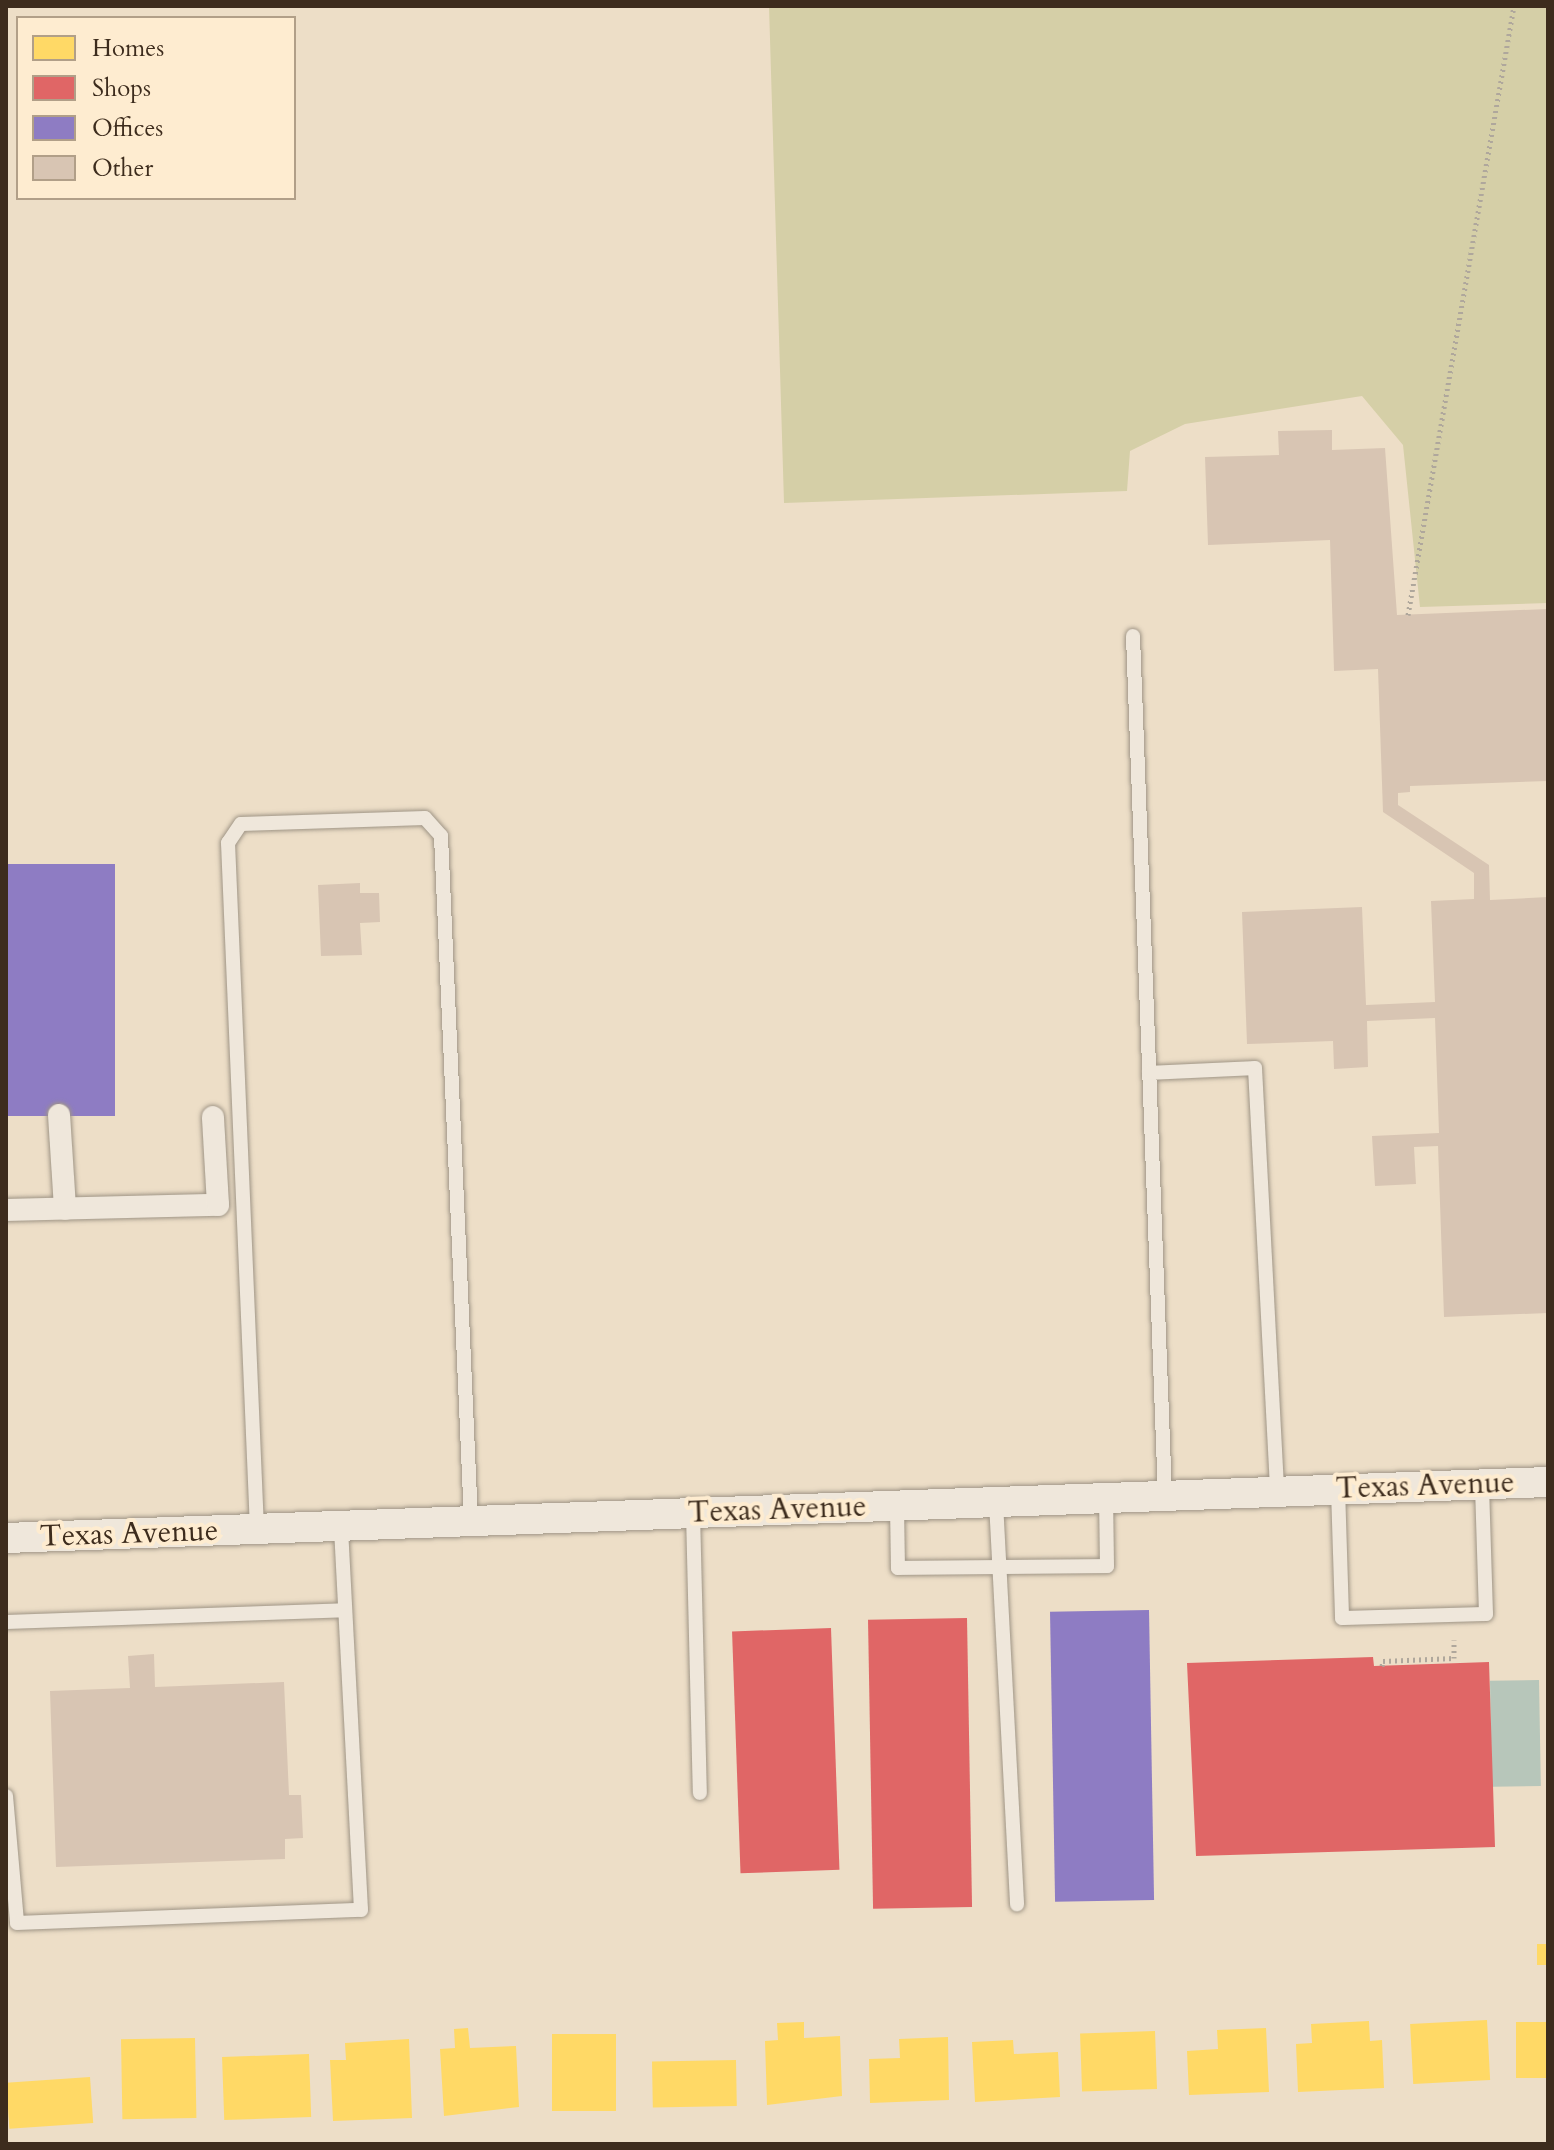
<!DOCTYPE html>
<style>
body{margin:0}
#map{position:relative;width:1554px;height:2150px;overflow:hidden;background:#eddec7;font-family:Cardo,serif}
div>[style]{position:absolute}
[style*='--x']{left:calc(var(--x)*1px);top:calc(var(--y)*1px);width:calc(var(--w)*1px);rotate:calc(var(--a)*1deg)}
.green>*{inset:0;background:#d5cfa7}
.water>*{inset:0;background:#b7c6ba;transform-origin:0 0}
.homes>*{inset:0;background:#ffd966;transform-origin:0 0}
.shops>*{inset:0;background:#e06666;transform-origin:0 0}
.offices>*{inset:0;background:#8e7cc3;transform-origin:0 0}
.building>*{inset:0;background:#d8c5b3}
.path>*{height:5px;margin-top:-2.5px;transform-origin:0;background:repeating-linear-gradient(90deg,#afa79c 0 2px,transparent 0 6px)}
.roads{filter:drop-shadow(0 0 2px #9f9586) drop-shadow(0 0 2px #9f9586)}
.service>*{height:14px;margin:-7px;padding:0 7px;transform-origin:7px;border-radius:7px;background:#efe7db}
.pedestrian>*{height:22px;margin:-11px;padding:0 11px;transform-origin:11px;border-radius:11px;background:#efe7db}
.minor>*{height:30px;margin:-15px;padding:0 15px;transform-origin:15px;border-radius:15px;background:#efe7db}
span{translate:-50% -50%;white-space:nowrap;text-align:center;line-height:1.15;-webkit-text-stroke:8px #feecd0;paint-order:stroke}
.street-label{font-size:30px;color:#3d2c1d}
.frame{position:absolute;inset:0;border:8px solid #3d2c1d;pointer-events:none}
.legend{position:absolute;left:16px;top:16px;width:280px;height:184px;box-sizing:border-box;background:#feecd0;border:2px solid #b19f88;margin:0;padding:10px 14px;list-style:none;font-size:24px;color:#3d2c1d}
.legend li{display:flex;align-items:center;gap:16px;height:40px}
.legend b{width:40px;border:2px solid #b19f88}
</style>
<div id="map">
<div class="green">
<i style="clip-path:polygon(769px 6px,1548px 6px,1548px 603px,1420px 607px,1403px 445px,1362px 396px,1185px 424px,1130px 451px,1127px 491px,784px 503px)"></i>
</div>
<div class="water">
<i style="left:1539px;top:1680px;width:106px;height:49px;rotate:89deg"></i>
</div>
<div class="homes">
<i style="left:1537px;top:1944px;width:11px;height:21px"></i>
<i style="left:1487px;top:2020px;width:60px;height:77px;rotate:87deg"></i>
<i style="clip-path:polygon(1369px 2021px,1370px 2041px,1382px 2040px,1384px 2088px,1298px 2092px,1296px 2044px,1312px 2043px,1311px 2024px)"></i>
<i style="clip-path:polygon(804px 2022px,804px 2038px,840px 2036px,842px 2096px,767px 2105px,765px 2041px,778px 2040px,777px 2023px)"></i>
<i style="left:1548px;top:2022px;width:56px;height:32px;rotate:90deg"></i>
<i style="clip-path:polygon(468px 2028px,470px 2048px,516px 2046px,519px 2107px,444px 2116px,440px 2049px,455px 2048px,454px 2029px)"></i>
<i style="clip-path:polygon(1266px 2028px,1269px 2092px,1189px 2095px,1187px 2051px,1218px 2049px,1217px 2030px)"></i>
<i style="left:1155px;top:2031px;width:58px;height:75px;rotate:88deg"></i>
<i style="left:552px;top:2034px;width:64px;height:77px"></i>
<i style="clip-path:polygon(948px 2037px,949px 2100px,870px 2103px,869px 2059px,900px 2058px,899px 2039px)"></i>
<i style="left:195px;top:2038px;width:80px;height:74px;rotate:89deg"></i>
<i style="clip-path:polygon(409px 2039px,412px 2118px,333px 2121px,330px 2060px,346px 2060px,345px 2043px)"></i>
<i style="clip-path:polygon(1013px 2040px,1014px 2054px,1058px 2052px,1060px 2097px,975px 2102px,972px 2042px)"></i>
<i style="left:309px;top:2054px;width:63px;height:87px;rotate:88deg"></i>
<i style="left:736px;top:2060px;width:46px;height:84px;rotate:89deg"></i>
<i style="left:90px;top:2077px;width:46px;height:84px;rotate:86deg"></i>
</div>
<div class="shops">
<i style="left:967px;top:1618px;width:289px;height:99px;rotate:89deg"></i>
<i style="left:831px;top:1628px;width:242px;height:99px;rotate:88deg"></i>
<i style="clip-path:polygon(1373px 1657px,1374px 1666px,1489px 1662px,1495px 1847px,1196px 1856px,1187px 1663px)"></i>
</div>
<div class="offices">
<i style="left:6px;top:864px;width:109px;height:252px"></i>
<i style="left:1149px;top:1610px;width:290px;height:99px;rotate:89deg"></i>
</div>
<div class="building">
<i style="clip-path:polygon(1332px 430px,1332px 450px,1385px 448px,1397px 615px,1548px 609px,1548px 781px,1410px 786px,1410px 792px,1398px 793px,1398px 805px,1489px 865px,1490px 900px,1548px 897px,1548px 1313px,1444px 1317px,1438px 1146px,1414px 1147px,1416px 1184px,1375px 1186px,1372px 1136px,1439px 1133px,1435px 1018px,1367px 1021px,1368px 1067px,1334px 1069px,1333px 1041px,1247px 1044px,1242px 912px,1362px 907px,1366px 1005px,1435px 1002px,1431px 901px,1474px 899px,1474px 873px,1383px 812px,1378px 669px,1334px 671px,1330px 540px,1208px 545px,1205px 457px,1279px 455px,1278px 431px)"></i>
<i style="clip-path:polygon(360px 883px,360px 893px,379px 893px,380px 922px,360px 923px,362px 955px,321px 956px,318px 885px)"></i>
<i style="clip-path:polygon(154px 1654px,155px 1687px,284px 1682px,289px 1795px,301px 1795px,303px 1838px,285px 1839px,285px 1859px,56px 1867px,50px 1691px,130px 1688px,128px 1656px)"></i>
</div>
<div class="path">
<i style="--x:1408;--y:615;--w:618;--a:-80.13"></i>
<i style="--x:1382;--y:1666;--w:5;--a:-79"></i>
<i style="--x:1383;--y:1661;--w:71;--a:-2.4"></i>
<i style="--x:1454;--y:1658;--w:18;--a:-90"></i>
</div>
<div class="roads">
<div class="service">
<i style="--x:1133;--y:636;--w:860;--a:87.87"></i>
<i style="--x:1149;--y:1073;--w:106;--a:-2.7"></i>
<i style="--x:1255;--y:1068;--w:424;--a:87"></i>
<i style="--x:1338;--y:1489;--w:129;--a:88.2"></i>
<i style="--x:1342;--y:1618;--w:144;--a:-1.6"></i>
<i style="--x:1486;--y:1614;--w:130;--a:-91.8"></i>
<i style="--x:996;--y:1502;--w:403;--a:87"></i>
<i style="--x:897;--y:1506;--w:62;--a:89.1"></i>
<i style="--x:898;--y:1568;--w:209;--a:-0.5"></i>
<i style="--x:1107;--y:1566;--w:68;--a:-90.8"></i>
<i style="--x:693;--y:1513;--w:280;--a:88.6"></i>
<i style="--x:257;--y:1529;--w:687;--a:-92.42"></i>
<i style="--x:228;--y:843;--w:23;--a:-56"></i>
<i style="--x:241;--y:824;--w:184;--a:-1.9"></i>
<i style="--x:425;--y:818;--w:24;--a:48"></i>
<i style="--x:441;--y:836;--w:686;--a:87.49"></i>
<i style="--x:6;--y:1622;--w:339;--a:-2"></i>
<i style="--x:6;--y:1796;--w:127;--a:85"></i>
<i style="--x:17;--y:1923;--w:344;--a:-2.2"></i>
<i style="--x:361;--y:1910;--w:385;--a:-93"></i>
</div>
<div class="pedestrian">
<i style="--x:59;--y:1115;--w:94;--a:86.3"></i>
<i style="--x:6;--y:1210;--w:212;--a:-1.4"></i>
<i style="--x:218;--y:1205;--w:88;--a:-93.3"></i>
</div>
<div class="minor">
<i style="--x:6;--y:1538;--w:1543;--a:-2.08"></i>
</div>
</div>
<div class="street-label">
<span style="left:1425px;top:1486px;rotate:-2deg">Texas Avenue</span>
<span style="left:777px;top:1510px;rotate:-2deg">Texas Avenue</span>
<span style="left:129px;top:1534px;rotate:-2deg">Texas Avenue</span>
</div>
<div class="frame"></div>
<ul class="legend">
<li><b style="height:22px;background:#ffd966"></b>Homes</li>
<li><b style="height:22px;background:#e06666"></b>Shops</li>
<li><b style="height:22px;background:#8e7cc3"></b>Offices</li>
<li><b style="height:22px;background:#d8c5b3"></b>Other</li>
</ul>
</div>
